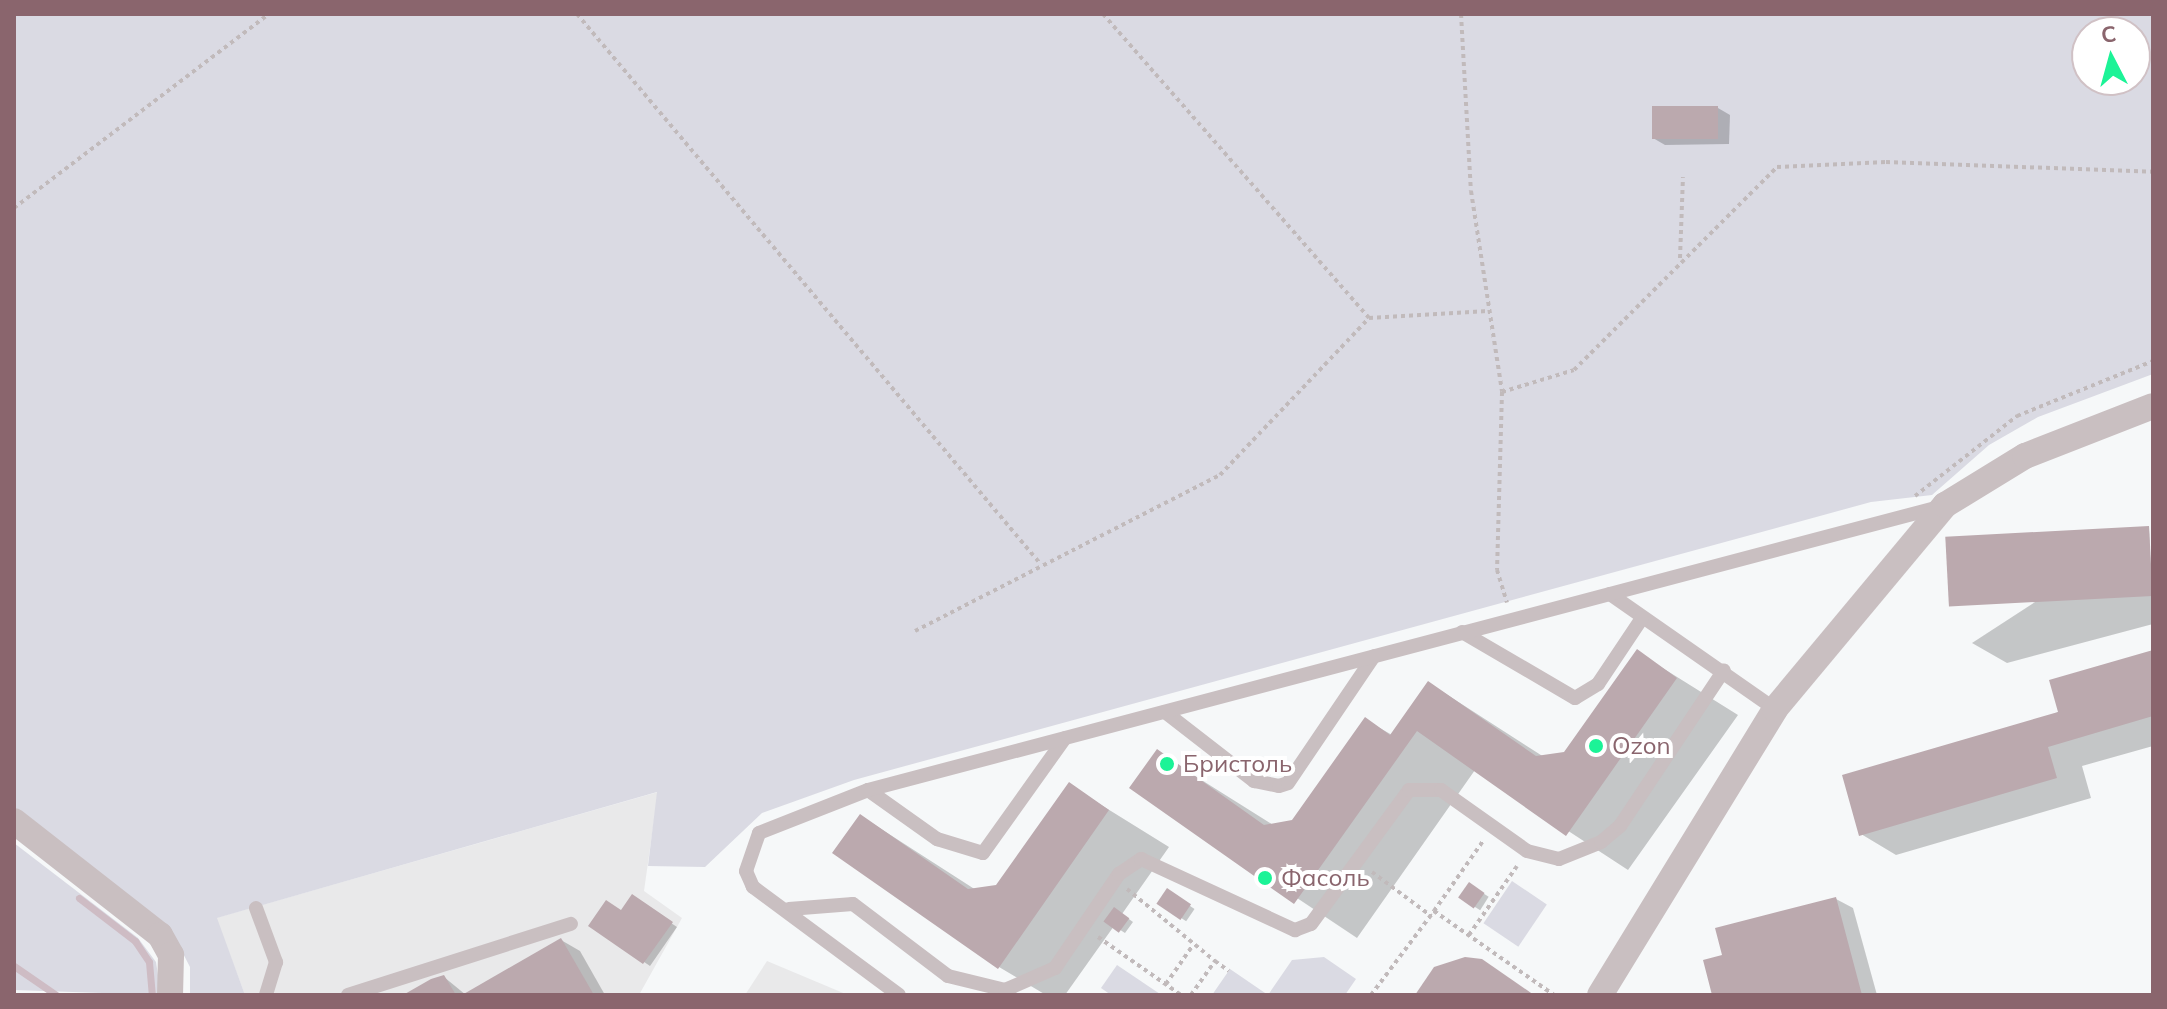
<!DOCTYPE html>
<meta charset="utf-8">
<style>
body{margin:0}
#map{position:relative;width:2167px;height:1009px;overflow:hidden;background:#f6f8f9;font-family:Mulish,sans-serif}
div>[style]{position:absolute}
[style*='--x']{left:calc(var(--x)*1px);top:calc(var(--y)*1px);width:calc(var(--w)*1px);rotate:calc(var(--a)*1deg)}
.built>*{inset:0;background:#e9e9ea}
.green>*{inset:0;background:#dadae3;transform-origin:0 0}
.shadow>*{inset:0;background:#0003;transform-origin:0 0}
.stream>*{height:7px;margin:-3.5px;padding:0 3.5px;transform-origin:3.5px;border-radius:3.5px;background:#cebcc4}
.building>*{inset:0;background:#bba9ae;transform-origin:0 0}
.path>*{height:4px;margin-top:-2px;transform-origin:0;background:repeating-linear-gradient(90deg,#c1babb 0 4px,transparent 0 8px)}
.service>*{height:14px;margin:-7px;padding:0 7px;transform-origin:7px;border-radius:7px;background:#c9bfc1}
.minor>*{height:26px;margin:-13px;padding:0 13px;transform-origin:13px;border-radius:13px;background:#c9bfc1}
.dots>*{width:22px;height:22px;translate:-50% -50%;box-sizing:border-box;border:4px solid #fff;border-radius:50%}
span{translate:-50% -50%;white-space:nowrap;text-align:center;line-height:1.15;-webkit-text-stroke:8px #fff;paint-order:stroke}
.poi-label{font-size:24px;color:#8a656d}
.left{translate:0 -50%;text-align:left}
.frame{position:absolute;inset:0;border:16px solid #8a656d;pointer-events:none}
.north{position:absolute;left:2071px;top:16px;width:80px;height:80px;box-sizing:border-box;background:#fff;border:2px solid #d0c1c5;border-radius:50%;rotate:354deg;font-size:22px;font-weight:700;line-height:32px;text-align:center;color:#8a656d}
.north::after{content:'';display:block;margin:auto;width:28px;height:36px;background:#1cf397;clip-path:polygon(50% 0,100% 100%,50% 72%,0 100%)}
</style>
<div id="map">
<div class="built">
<i style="clip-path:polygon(658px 792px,644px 891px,682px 918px,639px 995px,245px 995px,216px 918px)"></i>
<i style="clip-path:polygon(767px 961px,848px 995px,745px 995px)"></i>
</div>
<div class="green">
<i style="clip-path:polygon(evenodd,14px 14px,2153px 14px,2153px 374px,2038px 417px,1989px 445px,1932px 495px,1871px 502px,854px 780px,762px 813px,705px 867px,648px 866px,657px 792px,217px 918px,245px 995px,190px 995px,190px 967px,173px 934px,14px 812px,14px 14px,2087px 32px,2135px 32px,2135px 80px,2087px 80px,2087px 32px)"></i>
<i style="clip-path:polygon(14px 843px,138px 938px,156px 962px,161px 995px,14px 990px)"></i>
<i style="left:1512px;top:881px;width:42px;height:51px;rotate:34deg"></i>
<i style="clip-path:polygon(1324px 957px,1356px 979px,1345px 995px,1212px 995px,1230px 969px,1268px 995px,1292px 960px)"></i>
<i style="clip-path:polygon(1117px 965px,1160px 994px,1159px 995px,1111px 995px,1101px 988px)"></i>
</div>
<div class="shadow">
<i style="clip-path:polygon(1718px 108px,1730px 115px,1729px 144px,1665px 145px,1653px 138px)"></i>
<i style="clip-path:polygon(2149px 528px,2153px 624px,2007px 663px,1972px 643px)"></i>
<i style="clip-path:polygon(1637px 652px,1738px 715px,1628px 870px,1475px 770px,1357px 938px,1132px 788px,1157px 752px,1273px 825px,1294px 822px,1366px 720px,1392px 735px,1429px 683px,1544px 757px,1565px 754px)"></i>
<i style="clip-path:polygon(2153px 653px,2153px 746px,2082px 766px,2091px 798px,1896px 855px,1861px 834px)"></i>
<i style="clip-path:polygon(1069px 785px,1169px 847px,1122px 914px,1133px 922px,1125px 933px,1114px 926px,1065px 995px,1046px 995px,999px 967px,861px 816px,976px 890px,997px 887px)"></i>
<i style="left:1470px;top:885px;width:22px;height:16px;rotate:32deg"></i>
<i style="left:1168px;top:891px;width:32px;height:15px;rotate:34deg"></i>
<i style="clip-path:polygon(632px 897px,677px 927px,650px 966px,591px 926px,621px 912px)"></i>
<i style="clip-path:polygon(1836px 899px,1853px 908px,1877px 995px,1714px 995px,1725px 957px)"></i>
<i style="clip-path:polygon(561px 940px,580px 951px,605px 995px,466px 995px)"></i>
<i style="clip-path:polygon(444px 977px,466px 995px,411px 995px)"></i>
</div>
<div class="stream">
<i style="--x:79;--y:898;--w:71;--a:37.5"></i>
<i style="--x:135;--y:941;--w:25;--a:56"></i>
<i style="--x:149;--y:962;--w:33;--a:85"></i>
<i style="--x:14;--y:966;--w:51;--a:34.6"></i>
</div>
<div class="building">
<i style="left:1652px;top:106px;width:66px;height:33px"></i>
<i style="left:2149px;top:526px;width:70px;height:204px;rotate:87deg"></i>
<i style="clip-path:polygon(1637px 649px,1677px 678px,1566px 836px,1417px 731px,1294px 904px,1129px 788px,1157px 749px,1264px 825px,1292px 820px,1365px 717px,1390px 735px,1428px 681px,1536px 756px,1564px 752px)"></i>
<i style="clip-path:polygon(2153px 650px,2153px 716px,2048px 747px,2057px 778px,1859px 836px,1842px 775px,2058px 712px,2049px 680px)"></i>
<i style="clip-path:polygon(1069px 782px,1109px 810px,998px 969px,832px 853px,860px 814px,968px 889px,996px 885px)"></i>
<i style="left:1469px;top:882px;width:19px;height:19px;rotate:35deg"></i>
<i style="left:1167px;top:888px;width:29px;height:19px;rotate:34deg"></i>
<i style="clip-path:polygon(632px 894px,673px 922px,643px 964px,588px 926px,606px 900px,621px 910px)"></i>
<i style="clip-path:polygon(1836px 897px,1862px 995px,1712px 995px,1703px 960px,1722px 955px,1715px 928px)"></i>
<i style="left:1114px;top:907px;width:19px;height:18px;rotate:36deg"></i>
<i style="clip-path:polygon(561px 938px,594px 995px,462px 995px)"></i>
<i style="clip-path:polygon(1465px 957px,1482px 959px,1534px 995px,1415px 995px,1434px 967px)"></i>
<i style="clip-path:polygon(444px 975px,456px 995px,403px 995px,431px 979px)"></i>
</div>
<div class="path">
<i style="--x:577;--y:14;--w:717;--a:49.87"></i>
<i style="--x:1103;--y:14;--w:404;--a:48.8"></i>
<i style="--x:1461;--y:14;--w:177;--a:86.8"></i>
<i style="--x:1471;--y:191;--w:203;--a:81.2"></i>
<i style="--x:1502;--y:392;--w:178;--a:91.6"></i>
<i style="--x:1497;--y:570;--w:34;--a:73"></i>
<i style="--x:14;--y:208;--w:320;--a:-37.3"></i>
<i style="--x:1680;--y:258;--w:81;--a:-87.9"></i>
<i style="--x:1502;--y:392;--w:75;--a:-17"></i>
<i style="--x:1574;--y:370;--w:287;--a:-45"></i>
<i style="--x:1777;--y:167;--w:109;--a:-2.6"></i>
<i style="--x:1886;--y:162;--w:267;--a:2.1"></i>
<i style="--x:1915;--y:496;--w:130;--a:-38.1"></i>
<i style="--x:2017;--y:416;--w:147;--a:-22"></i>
<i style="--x:915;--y:631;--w:343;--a:-27.1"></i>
<i style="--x:1220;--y:475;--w:216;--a:-46.5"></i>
<i style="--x:1369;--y:318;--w:119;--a:-3.4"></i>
<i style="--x:1372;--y:872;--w:74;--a:36.7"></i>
<i style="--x:1127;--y:889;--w:114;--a:39.3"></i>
<i style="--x:1434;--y:911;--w:85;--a:-55"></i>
<i style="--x:1469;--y:935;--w:84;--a:-55.2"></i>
<i style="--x:1098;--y:937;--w:101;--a:34.9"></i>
<i style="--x:1166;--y:984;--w:47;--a:-55.3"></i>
<i style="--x:1191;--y:995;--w:42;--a:-54.8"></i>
<i style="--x:1215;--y:961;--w:17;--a:36"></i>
<i style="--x:1371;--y:995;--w:105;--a:-53.1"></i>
<i style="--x:1434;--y:911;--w:146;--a:35"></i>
</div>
<div class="service">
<i style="--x:1610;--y:594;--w:201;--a:34.9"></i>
<i style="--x:1462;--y:632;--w:131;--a:30.3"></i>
<i style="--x:1575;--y:698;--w:27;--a:-31"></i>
<i style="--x:1598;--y:684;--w:79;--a:-56.3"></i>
<i style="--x:1165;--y:712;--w:113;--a:37.8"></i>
<i style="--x:1254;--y:781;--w:25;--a:11"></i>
<i style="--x:1279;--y:786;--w:9;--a:-18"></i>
<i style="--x:1288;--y:783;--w:153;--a:-55.9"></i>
<i style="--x:868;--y:790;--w:85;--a:35.4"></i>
<i style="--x:937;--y:839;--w:48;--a:16.9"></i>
<i style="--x:983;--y:853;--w:141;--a:-54.5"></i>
<i style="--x:256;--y:908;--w:58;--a:69.7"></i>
<i style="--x:276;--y:962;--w:34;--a:107"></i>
<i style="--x:789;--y:909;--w:64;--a:-4.5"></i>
<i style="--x:853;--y:904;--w:119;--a:37.2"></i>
<i style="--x:948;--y:976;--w:59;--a:13.8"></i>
<i style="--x:1005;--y:990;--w:55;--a:-23.7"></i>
<i style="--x:1055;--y:968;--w:114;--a:-55.8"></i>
<i style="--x:1119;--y:874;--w:27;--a:-34"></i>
<i style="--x:1141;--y:859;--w:170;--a:24.8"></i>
<i style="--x:1295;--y:930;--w:17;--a:-21"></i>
<i style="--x:1311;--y:924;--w:166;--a:-53.8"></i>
<i style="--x:1409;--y:790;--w:32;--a:0"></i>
<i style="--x:1441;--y:790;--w:105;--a:35.3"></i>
<i style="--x:1527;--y:851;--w:33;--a:14"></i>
<i style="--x:1559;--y:859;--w:45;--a:-22"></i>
<i style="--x:1601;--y:842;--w:25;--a:-40"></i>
<i style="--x:1620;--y:826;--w:187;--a:-56.3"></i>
<i style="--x:348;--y:995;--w:234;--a:-17.7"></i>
<i style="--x:899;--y:995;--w:182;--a:-143.5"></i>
<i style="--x:753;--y:887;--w:17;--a:-114"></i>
<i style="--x:746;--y:871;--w:40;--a:-71.1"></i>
<i style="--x:759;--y:833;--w:117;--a:-21.5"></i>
<i style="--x:868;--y:790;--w:1108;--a:-14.8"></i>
</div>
<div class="minor">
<i style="--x:14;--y:821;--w:185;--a:38"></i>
<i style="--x:160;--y:935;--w:23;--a:61"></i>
<i style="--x:171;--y:955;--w:40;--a:91.4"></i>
<i style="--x:1600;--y:995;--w:335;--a:-58.5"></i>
<i style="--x:1775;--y:709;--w:266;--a:-50.2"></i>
<i style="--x:1945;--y:505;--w:94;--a:-31.5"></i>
<i style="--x:2025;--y:456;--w:137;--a:-21.3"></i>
</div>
<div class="dots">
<i style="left:1596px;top:746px;background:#1cf397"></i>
<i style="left:1167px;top:764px;background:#1cf397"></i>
<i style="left:1265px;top:878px;background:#1cf397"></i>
</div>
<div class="poi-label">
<span class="left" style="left:1612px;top:746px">Ozon</span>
<span class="left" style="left:1183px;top:764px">Бристоль</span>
<span class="left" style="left:1281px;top:878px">Фасоль</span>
</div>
<div class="frame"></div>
<div class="north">С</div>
</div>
